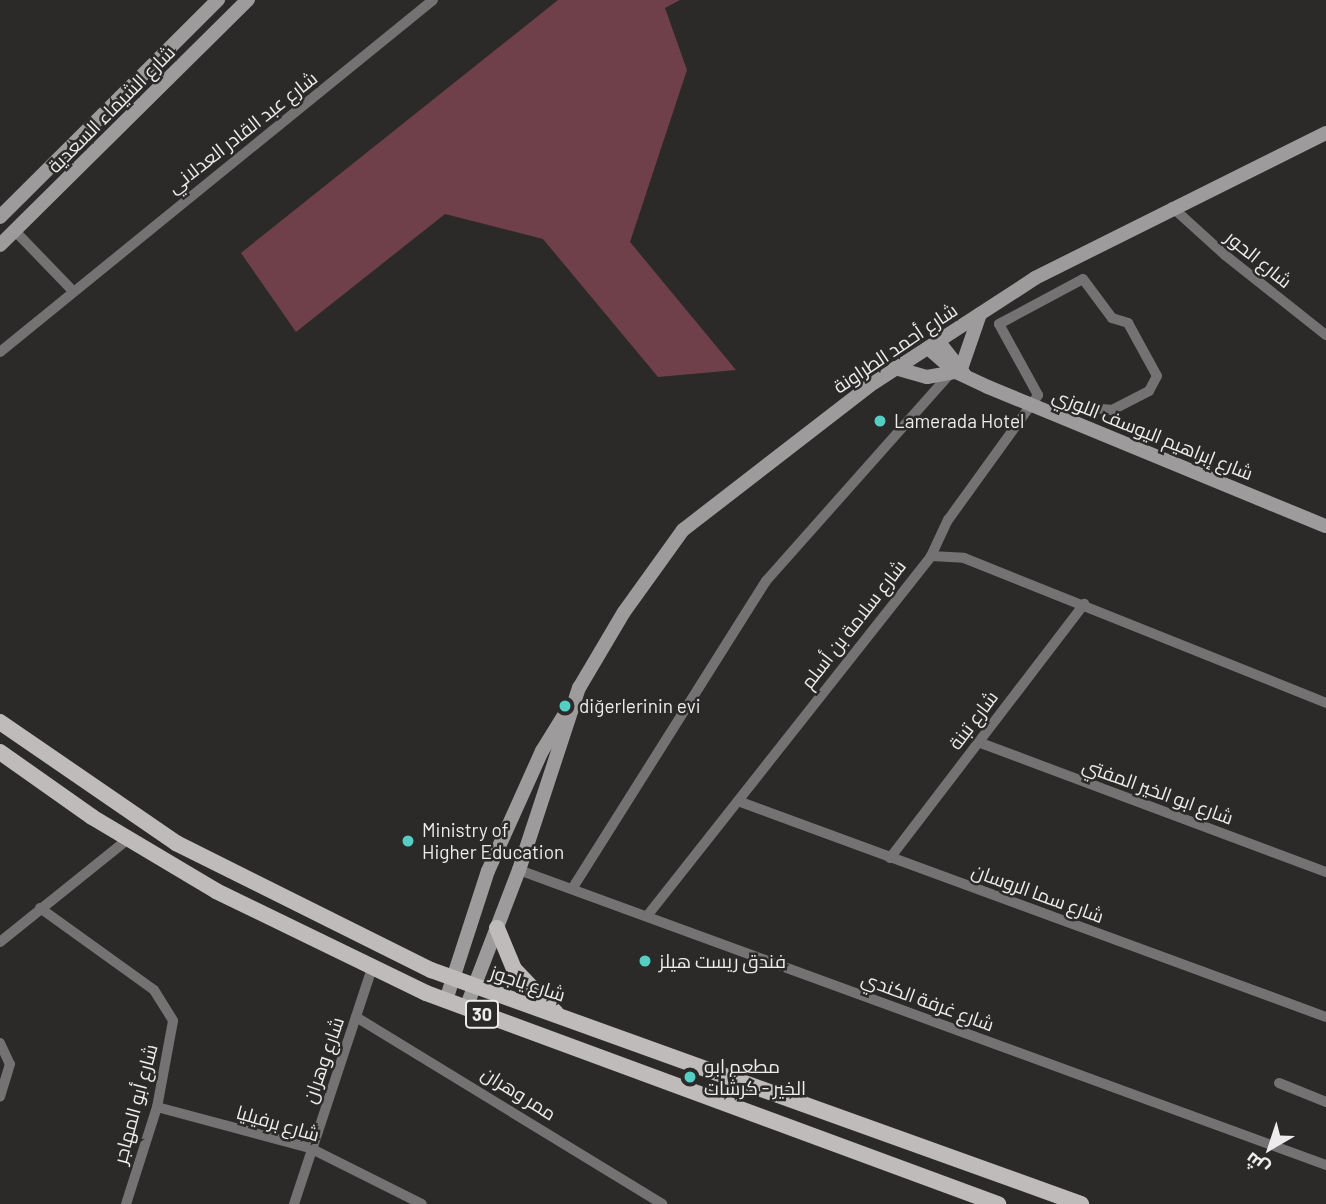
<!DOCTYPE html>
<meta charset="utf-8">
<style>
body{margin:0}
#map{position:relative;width:1326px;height:1204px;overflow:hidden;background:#2c2929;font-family:Barlow,Cairo,sans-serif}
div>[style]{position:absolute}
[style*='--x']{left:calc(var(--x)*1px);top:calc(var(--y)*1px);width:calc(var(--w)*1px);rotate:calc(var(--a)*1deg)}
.green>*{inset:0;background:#6f4049}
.street>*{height:10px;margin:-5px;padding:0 5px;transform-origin:5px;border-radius:5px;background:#747273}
.secondary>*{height:14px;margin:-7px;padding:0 7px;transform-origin:7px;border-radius:7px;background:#9e9b9c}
.primary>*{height:16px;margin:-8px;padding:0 8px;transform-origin:8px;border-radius:8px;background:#bfbbbb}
.dots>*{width:19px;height:19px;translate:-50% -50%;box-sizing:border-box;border:4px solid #2c2929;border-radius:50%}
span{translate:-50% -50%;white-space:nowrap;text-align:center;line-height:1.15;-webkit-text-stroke:5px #2c2929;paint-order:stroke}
.shield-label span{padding:2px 5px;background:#2c2929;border:2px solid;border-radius:5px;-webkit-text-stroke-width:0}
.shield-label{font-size:18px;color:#edebeb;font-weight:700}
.street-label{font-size:19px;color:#edebeb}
.poi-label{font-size:19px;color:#edebeb}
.left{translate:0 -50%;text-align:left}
.north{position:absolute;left:1235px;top:1113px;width:70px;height:70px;-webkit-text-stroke:5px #2c2929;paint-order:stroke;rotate:219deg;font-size:19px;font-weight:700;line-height:28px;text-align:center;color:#edebeb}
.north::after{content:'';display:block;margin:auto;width:24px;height:32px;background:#edebeb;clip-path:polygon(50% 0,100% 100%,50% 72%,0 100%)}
</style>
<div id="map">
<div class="green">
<i style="clip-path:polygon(558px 0,680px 0,665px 8px,687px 70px,630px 242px,736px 370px,658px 377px,543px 239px,445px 214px,296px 332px,241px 253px)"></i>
</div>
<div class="street">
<i style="--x:1172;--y:207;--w:72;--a:42.2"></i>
<i style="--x:1225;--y:255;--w:129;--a:38.4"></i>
<i style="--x:15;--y:231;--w:82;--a:46"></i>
<i style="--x:0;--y:352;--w:558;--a:-39.11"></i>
<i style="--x:931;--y:556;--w:40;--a:-65"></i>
<i style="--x:948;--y:520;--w:154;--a:-54.2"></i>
<i style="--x:1038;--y:395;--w:81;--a:-118.8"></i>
<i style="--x:999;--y:324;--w:95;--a:-28.2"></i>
<i style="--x:1083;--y:279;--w:49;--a:53.4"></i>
<i style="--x:1112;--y:318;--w:17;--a:17"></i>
<i style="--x:1128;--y:323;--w:60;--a:61.3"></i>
<i style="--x:1157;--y:376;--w:17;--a:118"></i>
<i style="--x:1149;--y:391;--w:42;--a:152.8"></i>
<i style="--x:1112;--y:410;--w:30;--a:-174"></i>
<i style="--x:1082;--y:407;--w:19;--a:141"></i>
<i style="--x:978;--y:742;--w:371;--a:20.5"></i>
<i style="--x:738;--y:801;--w:626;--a:20.17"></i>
<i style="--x:890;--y:858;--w:320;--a:-52.6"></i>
<i style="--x:519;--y:870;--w:859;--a:20.08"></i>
<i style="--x:572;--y:889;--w:364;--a:-57.8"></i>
<i style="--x:766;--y:581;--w:277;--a:-48.4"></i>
<i style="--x:40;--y:908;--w:140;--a:35.7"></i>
<i style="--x:154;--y:990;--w:36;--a:58"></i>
<i style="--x:173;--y:1021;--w:87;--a:100.5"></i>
<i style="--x:157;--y:1107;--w:102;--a:107.7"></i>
<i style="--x:647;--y:916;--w:459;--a:-51.7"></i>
<i style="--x:931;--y:556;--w:33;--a:3"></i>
<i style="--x:964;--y:558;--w:390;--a:21.8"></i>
<i style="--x:0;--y:942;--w:164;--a:-38.8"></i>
<i style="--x:356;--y:1017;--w:359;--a:31.4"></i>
<i style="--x:0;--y:1043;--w:23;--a:65"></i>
<i style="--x:10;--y:1064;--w:34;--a:107"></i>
<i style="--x:1279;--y:1083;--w:51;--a:22"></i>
<i style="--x:157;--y:1107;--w:158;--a:15"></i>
<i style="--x:310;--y:1148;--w:125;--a:26.6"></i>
<i style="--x:294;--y:1204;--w:249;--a:-71.7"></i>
</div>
<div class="secondary">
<i style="--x:0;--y:217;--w:308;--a:-44.9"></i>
<i style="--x:0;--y:245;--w:349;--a:-44.7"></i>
<i style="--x:939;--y:342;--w:41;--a:52"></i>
<i style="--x:928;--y:348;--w:37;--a:41"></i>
<i style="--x:956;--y:372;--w:35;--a:25"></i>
<i style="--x:988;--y:387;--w:365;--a:22.4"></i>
<i style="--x:962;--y:366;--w:55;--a:-70.9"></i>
<i style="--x:895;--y:368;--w:33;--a:16"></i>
<i style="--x:927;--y:377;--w:29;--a:-10"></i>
<i style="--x:446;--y:1000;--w:136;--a:-72"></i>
<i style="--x:488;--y:871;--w:132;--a:-65.8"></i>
<i style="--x:542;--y:751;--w:46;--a:-58.4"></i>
<i style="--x:466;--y:1008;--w:148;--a:-69"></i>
<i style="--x:519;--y:870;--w:192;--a:-71.8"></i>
<i style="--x:579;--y:688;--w:88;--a:-59.4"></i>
<i style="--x:624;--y:612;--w:101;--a:-54.3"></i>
<i style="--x:683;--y:530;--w:235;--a:-37.7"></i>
<i style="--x:869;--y:386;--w:198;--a:-33"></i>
<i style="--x:1035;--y:278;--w:325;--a:-26.5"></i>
</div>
<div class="primary">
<i style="--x:0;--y:722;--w:214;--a:34.5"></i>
<i style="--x:176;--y:843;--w:285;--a:26.5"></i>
<i style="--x:431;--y:970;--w:691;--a:19.8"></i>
<i style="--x:0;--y:752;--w:113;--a:35.2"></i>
<i style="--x:92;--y:817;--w:144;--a:30.8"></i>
<i style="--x:216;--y:891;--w:233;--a:25.9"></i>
<i style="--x:426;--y:993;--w:610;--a:20.25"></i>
<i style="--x:497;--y:928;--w:44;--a:67.5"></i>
<i style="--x:514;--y:969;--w:61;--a:46.3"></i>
</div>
<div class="dots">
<i style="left:880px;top:421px;background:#56cec3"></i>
<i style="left:565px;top:706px;background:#56cec3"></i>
<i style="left:408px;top:841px;background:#56cec3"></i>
<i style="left:645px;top:961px;background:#56cec3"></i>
<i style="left:690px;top:1077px;background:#56cec3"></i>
</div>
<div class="shield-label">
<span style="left:482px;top:1014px">30</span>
</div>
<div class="street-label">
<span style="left:111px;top:109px;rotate:-45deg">شارع الشيماء السعدية</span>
<span style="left:242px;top:132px;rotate:-38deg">شارع عبد القادر العدلاني</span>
<span style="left:1259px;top:259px;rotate:39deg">شارع الحور</span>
<span style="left:895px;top:348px;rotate:-34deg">شارع أحمد الطراونة</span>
<span style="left:1153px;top:434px;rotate:22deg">شارع إبراهيم اليوسف اللوزي</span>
<span style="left:853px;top:624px;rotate:-52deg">شارع سلامة بن أسلم</span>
<span style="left:973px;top:720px;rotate:-53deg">شارع تبنة</span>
<span style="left:1158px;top:791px;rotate:20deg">شارع ابو الخير المفتي</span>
<span style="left:1038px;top:893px;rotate:20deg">شارع سما الروسان</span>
<span style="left:528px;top:983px;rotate:18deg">شارع ياجوز</span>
<span style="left:928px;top:1001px;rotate:20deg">شارع غرفة الكندي</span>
<span style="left:323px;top:1060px;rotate:-71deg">شارع وهران</span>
<span style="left:519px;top:1093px;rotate:32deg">ممر وهران</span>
<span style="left:135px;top:1104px;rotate:-75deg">شارع أبو المهاجر</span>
<span style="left:278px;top:1123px;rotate:16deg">شارع برفيليا</span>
</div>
<div class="poi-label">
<span class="left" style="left:894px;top:421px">Lamerada Hotel</span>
<span class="left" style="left:579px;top:706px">diğerlerinin evi</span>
<span class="left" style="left:422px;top:841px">Ministry of<br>Higher Education</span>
<span class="left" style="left:659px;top:961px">فندق ريست هيلز</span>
<span class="left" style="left:704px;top:1077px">مطعم ابو<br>الخير - كرشات</span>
</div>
<div class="north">ش</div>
</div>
